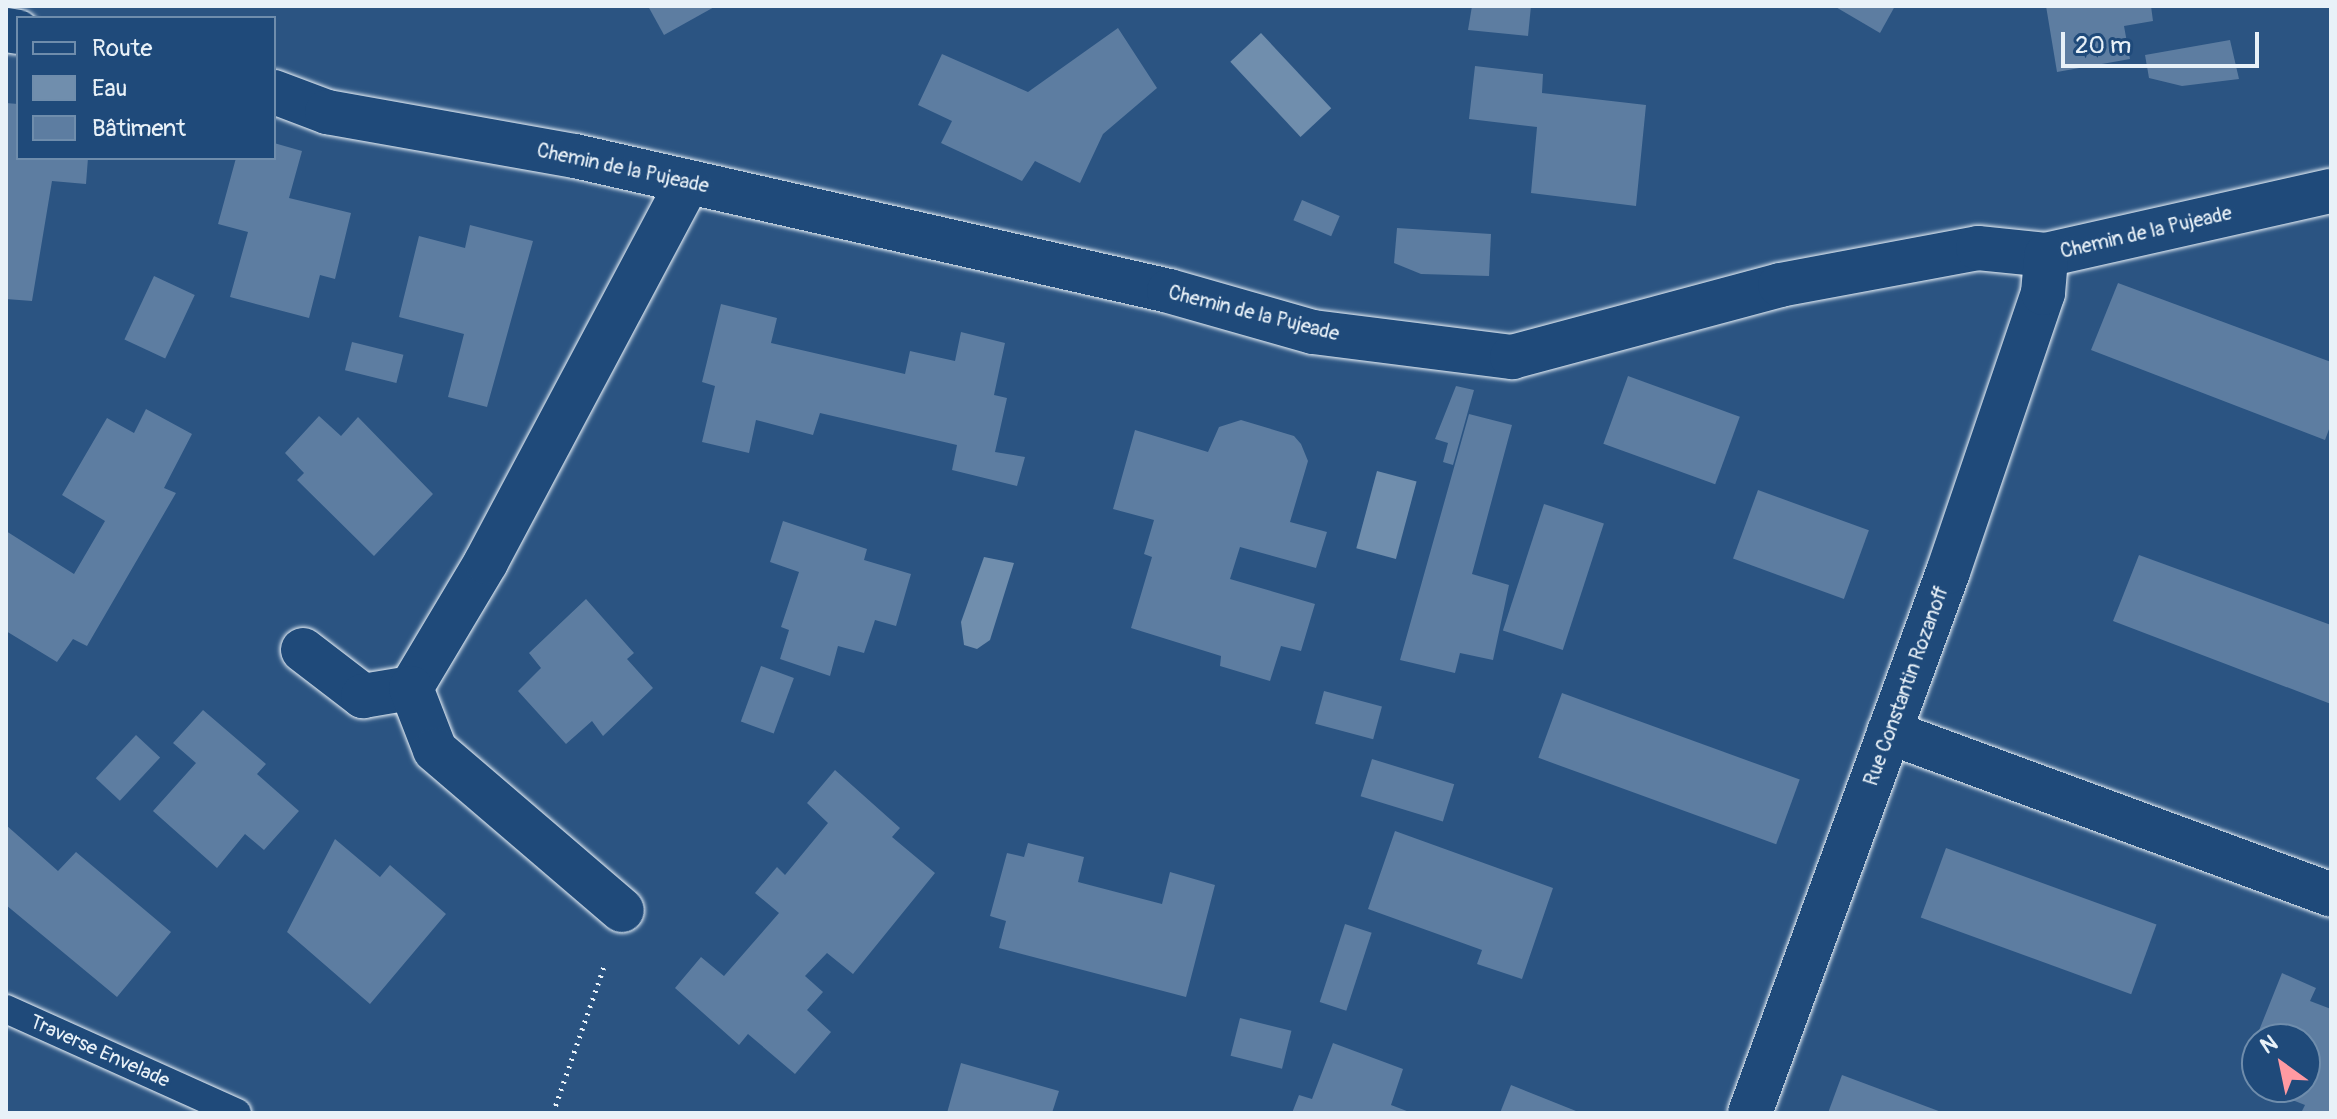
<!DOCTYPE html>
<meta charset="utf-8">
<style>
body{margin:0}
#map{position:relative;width:2337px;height:1119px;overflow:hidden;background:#2b5482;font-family:Pangolin,sans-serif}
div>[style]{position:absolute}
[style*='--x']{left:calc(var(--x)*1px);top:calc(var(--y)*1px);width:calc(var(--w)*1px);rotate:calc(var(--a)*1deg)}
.water>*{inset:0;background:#708ead;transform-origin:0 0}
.building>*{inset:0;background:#5d7da1;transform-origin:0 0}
.path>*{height:5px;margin-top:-2.5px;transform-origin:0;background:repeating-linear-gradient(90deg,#e8f1f8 0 2px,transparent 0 8px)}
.roads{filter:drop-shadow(0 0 2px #e8f1f8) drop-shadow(0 0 2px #e8f1f8)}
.service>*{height:28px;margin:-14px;padding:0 14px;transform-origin:14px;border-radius:14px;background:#1f4a7a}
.minor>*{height:44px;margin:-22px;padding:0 22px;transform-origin:22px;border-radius:22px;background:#1f4a7a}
span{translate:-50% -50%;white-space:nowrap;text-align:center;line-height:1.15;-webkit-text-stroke:6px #1f4a7a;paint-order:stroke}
.street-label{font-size:20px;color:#e8f1f8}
.frame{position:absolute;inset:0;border:8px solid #e8f1f8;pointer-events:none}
.legend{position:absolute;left:16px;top:16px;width:260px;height:144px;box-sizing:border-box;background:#1f4a7a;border:2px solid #6f8dac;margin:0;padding:10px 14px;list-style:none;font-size:24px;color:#e8f1f8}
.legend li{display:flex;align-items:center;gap:16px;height:40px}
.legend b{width:40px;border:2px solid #6f8dac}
.north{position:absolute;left:2241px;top:1023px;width:80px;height:80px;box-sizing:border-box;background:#1f4a7a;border:2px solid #6f8dac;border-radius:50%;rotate:327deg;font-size:22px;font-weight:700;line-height:32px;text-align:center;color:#e8f1f8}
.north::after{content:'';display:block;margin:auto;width:28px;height:36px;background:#ff9aa2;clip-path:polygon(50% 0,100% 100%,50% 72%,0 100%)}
.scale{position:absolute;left:2061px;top:32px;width:198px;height:36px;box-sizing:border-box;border:4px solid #e8f1f8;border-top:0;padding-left:10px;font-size:24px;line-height:28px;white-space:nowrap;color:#e8f1f8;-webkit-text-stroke:6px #1f4a7a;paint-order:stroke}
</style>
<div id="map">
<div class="water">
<i style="left:1261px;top:33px;width:103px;height:42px;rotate:47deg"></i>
<i style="left:1377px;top:471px;width:41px;height:80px;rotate:15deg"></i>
<i style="clip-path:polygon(984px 557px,1014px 563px,990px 640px,977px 649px,964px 645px,961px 622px)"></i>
</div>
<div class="building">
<i style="clip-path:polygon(648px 6px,716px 6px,664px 35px)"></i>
<i style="clip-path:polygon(1472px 6px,1531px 6px,1528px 36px,1468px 30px)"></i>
<i style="clip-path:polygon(1834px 6px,1895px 6px,1880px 33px)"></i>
<i style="clip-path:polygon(2046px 6px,2151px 6px,2153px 21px,2124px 26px,2130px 59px,2057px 72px)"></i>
<i style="clip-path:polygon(1118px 28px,1157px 88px,1103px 134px,1080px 183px,1035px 161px,1022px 181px,941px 143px,952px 121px,918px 105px,942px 54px,1028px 92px)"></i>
<i style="clip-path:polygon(2230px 40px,2239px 79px,2182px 86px,2149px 78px,2145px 55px)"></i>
<i style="clip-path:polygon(1475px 66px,1543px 74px,1542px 93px,1646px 105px,1636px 206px,1531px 193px,1537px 127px,1469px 119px)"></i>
<i style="clip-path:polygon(6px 103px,18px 104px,18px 158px,88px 158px,86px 184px,52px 181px,32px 301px,6px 299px)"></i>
<i style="clip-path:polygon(274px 143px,302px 151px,289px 198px,351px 213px,335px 279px,320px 275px,309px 318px,230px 297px,248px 232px,218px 224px,236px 158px,274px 158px)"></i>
<i style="left:1302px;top:200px;width:41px;height:22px;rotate:23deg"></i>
<i style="clip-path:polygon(470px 225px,533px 241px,487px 407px,448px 397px,464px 334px,399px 317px,419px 236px,465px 248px)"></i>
<i style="clip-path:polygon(1397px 228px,1491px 234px,1489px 276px,1421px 274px,1394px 263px)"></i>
<i style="left:154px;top:276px;width:45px;height:70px;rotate:25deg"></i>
<i style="clip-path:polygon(2118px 283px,2331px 362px,2331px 424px,2325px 440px,2091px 350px)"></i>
<i style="clip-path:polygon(721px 304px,777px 318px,771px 343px,905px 374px,910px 351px,955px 361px,961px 332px,1005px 343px,994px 395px,1007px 398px,995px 452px,1025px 457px,1017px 486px,952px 470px,957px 445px,820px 413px,813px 435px,756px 420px,749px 453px,702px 442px,715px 386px,702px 382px)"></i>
<i style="left:352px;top:342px;width:53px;height:29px;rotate:14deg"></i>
<i style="left:1628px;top:376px;width:119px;height:72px;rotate:20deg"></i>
<i style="clip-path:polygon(1456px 386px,1474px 390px,1453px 465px,1443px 462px,1448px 443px,1435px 439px)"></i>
<i style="clip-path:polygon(146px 409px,192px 434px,164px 488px,176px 493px,87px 646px,73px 639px,57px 662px,6px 631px,6px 531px,74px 574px,105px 521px,62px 495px,107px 418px,134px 433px)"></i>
<i style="clip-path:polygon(1469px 414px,1512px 425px,1472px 574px,1509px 585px,1493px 660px,1460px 653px,1455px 673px,1400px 660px)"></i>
<i style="clip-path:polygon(319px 416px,341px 436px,358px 417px,433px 494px,374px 556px,297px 480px,304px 473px,285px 453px)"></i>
<i style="clip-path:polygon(1241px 420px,1294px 436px,1301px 444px,1308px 461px,1290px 522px,1327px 532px,1316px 568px,1240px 547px,1230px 579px,1315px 604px,1301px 651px,1281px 646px,1270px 681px,1220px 666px,1221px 656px,1131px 628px,1152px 557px,1144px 554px,1154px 520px,1113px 509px,1135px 430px,1208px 452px,1219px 427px)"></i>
<i style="left:1758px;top:490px;width:118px;height:73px;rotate:20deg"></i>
<i style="left:1544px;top:504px;width:63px;height:133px;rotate:18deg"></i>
<i style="clip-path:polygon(783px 521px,867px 549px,864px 560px,911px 574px,896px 626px,875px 620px,864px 653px,838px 646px,830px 676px,780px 659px,789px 630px,781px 627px,799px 572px,770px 562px)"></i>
<i style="clip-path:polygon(2139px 555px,2331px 625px,2331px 704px,2113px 621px)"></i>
<i style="clip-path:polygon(586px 599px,634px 653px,627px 659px,653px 688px,603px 736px,592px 721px,566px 744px,518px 691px,541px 668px,529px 653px)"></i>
<i style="left:761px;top:666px;width:35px;height:59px;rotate:20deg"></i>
<i style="left:1324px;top:691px;width:60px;height:34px;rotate:15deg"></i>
<i style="left:1562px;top:693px;width:253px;height:69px;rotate:20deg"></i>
<i style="clip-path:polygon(203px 710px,266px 764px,257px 774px,299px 811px,264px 850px,245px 834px,217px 868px,153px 811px,196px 763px,173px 743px)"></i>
<i style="left:136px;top:735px;width:33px;height:59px;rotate:43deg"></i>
<i style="left:1372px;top:759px;width:86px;height:39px;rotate:17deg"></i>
<i style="clip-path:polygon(835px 770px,900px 828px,892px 837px,935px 873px,853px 974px,827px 953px,805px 976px,823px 992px,807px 1010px,831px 1032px,795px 1074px,748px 1034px,739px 1045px,675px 988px,701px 957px,724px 976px,779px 913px,755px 893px,777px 867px,785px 875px,828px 823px,807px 803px)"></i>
<i style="clip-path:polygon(6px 825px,58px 871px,76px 852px,171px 932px,117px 997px,6px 905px)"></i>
<i style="clip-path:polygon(1395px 831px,1553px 888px,1522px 979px,1477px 964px,1482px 950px,1368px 909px)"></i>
<i style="clip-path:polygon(335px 839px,380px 877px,390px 865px,446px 914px,370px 1004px,287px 932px)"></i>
<i style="clip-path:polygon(1028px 843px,1084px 857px,1078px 882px,1162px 904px,1170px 872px,1215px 885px,1186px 997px,999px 948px,1006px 921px,990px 916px,1007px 853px,1024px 857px)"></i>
<i style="left:1946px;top:848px;width:224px;height:74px;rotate:20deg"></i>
<i style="left:1345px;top:924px;width:28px;height:82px;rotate:18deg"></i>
<i style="clip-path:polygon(2282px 973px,2316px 988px,2310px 1001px,2331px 1009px,2331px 1113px,2301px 1113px,2305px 1105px,2272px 1092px,2274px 1087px,2305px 1087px,2305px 1039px,2258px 1033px)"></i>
<i style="left:1240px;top:1018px;width:53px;height:39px;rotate:14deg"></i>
<i style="clip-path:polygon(1333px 1043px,1403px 1069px,1391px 1105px,1412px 1113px,1292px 1113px,1299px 1095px,1312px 1099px)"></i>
<i style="clip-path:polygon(961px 1063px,1059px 1091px,1052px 1113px,947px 1113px)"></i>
<i style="clip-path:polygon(1842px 1075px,1944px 1113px,1828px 1113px)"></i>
<i style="clip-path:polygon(1511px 1085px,1581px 1113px,1500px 1113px)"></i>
</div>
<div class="path">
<i style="--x:553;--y:1113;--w:158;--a:-70.8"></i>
</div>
<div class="roads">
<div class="service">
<i style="--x:6;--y:1009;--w:253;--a:24.2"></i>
</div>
<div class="minor">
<i style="--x:6;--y:30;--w:12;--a:9"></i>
<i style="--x:274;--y:92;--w:57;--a:20.7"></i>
<i style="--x:327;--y:112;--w:252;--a:10.1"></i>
<i style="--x:575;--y:156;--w:609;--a:12.8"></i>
<i style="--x:1169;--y:291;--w:150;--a:15.9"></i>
<i style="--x:1313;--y:332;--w:201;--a:7.2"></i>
<i style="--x:1512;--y:357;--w:278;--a:-15"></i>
<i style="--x:1780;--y:285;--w:201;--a:-10.6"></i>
<i style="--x:1978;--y:248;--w:68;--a:5.9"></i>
<i style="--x:2046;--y:255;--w:292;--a:-12.7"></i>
<i style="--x:303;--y:650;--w:76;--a:37.5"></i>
<i style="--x:363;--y:696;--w:49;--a:-9.5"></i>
<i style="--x:411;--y:688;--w:147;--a:-59.2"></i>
<i style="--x:486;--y:562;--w:430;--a:-62"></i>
<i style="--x:411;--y:688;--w:66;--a:68.8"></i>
<i style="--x:435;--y:750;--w:246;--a:40.6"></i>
<i style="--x:1889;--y:732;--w:471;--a:20.2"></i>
<i style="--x:1750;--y:1113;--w:576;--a:-69.9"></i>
<i style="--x:1948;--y:572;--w:295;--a:-71.2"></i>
<i style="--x:2043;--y:293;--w:38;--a:-85"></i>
</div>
</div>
<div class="street-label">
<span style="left:623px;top:168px;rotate:12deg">Chemin de la Pujeade</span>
<span style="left:2146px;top:232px;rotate:-13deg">Chemin de la Pujeade</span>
<span style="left:1254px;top:313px;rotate:14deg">Chemin de la Pujeade</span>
<span style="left:1906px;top:686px;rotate:-70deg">Rue Constantin Rozanoff</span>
<span style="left:100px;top:1051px;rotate:24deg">Traverse Envelade</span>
</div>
<div class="frame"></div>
<ul class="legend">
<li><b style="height:10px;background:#1f4a7a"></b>Route</li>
<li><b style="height:22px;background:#708ead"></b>Eau</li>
<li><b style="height:22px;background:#5d7da1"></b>Bâtiment</li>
</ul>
<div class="north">N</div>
<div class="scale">20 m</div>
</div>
